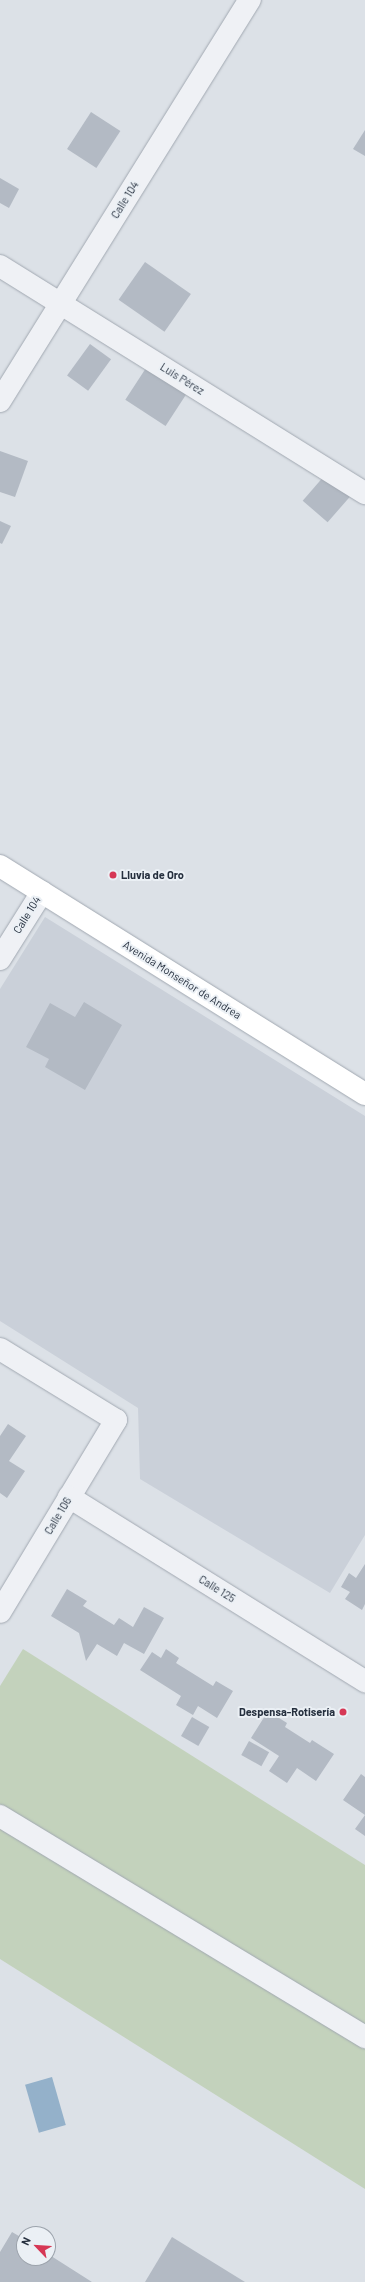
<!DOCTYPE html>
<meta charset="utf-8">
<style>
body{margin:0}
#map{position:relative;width:365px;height:2282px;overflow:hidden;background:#dce1e7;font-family:Barlow,sans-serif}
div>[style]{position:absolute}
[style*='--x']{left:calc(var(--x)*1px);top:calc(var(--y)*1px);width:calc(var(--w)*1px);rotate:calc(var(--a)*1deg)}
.built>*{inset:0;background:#cad0d9}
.green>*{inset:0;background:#c3d2bc}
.water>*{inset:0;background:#94b1ca;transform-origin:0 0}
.building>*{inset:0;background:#b3bac4;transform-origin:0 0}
.roads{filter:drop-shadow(0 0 1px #a1a8b1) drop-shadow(0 0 1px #a1a8b1)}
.minor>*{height:22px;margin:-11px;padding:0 11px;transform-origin:11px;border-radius:11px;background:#eff1f5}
.secondary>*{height:22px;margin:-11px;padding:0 11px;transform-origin:11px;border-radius:11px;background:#fff}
.dots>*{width:11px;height:11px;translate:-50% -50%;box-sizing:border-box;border:2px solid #ebf0f5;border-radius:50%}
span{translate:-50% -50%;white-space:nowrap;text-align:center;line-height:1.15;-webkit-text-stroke:4px #ebf0f5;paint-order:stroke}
.street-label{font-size:11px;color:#252f3e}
.poi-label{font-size:11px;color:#252f3e;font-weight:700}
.left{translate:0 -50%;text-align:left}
.right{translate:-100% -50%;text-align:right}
.north{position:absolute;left:16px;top:2226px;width:40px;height:40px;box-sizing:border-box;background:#ebf0f5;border:1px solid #9ca3ac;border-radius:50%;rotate:295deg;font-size:11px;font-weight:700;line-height:16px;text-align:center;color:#252f3e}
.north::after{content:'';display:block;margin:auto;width:14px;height:18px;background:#d63755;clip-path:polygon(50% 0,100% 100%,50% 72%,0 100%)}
</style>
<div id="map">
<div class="built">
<i style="clip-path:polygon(45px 917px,365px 1116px,365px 1535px,330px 1593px,140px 1479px,138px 1408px,0 1321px,0 989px)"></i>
</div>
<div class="green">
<i style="clip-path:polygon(23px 1649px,365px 1865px,365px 2189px,0 1959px,0 1686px)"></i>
</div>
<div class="water">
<i style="left:52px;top:2077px;width:50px;height:28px;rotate:74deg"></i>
</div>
<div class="building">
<i style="left:91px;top:112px;width:35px;height:44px;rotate:33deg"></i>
<i style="clip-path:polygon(365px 130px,365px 156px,353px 149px)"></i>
<i style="clip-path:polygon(0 178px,19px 189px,9px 208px,0 203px)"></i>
<i style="left:145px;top:262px;width:56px;height:46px;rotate:35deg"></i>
<i style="left:90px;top:344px;width:26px;height:39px;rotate:36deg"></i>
<i style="left:146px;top:368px;width:48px;height:38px;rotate:33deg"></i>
<i style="clip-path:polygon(0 451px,28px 461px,15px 497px,0 492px)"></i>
<i style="left:325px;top:475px;width:33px;height:34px;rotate:41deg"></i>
<i style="clip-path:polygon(0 521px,11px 526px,2px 544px,0 543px)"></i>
<i style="clip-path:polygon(84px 1002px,122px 1025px,85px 1090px,45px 1067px,49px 1059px,26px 1047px,50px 1003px,75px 1017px)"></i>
<i style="clip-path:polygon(8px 1424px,26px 1436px,9px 1461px,25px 1471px,7px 1498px,0 1493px,0 1436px)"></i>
<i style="clip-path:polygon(365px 1564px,365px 1604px,362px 1610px,345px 1599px,350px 1592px,341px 1587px,349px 1573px,356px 1578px)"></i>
<i style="clip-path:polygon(67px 1589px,87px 1601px,83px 1606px,114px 1625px,119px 1618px,133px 1627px,144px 1607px,164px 1618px,144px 1654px,124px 1643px,117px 1656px,97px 1644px,86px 1661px,79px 1633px,51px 1616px)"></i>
<i style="clip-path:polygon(166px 1649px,179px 1658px,176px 1663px,213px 1686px,216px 1681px,233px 1691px,217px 1718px,198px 1706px,193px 1715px,176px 1705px,181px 1696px,140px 1670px,152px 1652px,161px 1658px)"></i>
<i style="clip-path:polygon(268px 1711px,287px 1723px,285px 1727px,310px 1743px,312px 1740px,334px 1754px,316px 1781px,297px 1768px,287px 1783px,269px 1771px,279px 1756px,251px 1738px)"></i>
<i style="left:192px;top:1717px;width:20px;height:22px;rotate:30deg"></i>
<i style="left:249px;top:1741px;width:23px;height:16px;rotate:29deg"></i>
<i style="clip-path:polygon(361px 1774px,365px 1777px,365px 1836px,355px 1829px,365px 1815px,343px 1800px)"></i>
<i style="clip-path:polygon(12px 2232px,24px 2239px,24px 2258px,48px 2258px,48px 2254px,92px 2282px,0 2282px,0 2252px)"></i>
<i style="clip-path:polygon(172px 2237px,245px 2282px,145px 2282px)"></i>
</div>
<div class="roads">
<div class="minor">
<i style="--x:0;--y:266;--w:430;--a:31.9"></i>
<i style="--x:0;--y:401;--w:473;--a:-58.1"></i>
<i style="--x:0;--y:959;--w:79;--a:-57.9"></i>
<i style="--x:0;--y:1349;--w:136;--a:31.5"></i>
<i style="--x:116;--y:1420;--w:224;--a:121.1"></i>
<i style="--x:69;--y:1497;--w:349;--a:31.9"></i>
<i style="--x:0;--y:1816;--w:427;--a:31.2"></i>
</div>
<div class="secondary">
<i style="--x:0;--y:866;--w:430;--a:32"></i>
</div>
</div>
<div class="dots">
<i style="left:113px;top:875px;background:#d63755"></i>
<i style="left:343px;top:1712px;background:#d63755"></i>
</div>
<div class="street-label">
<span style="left:125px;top:200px;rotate:-58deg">Calle 104</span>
<span style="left:182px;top:379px;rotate:32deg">Luis Pérez</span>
<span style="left:27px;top:915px;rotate:-58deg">Calle 104</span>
<span style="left:182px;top:980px;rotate:32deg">Avenida Monseñor de Andrea</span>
<span style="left:58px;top:1516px;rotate:-59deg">Calle 106</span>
<span style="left:217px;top:1589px;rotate:32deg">Calle 125</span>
</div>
<div class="poi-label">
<span class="left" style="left:121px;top:875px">Lluvia de Oro</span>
<span class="right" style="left:335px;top:1712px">Despensa-Rotisería</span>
</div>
<div class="north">N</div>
</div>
